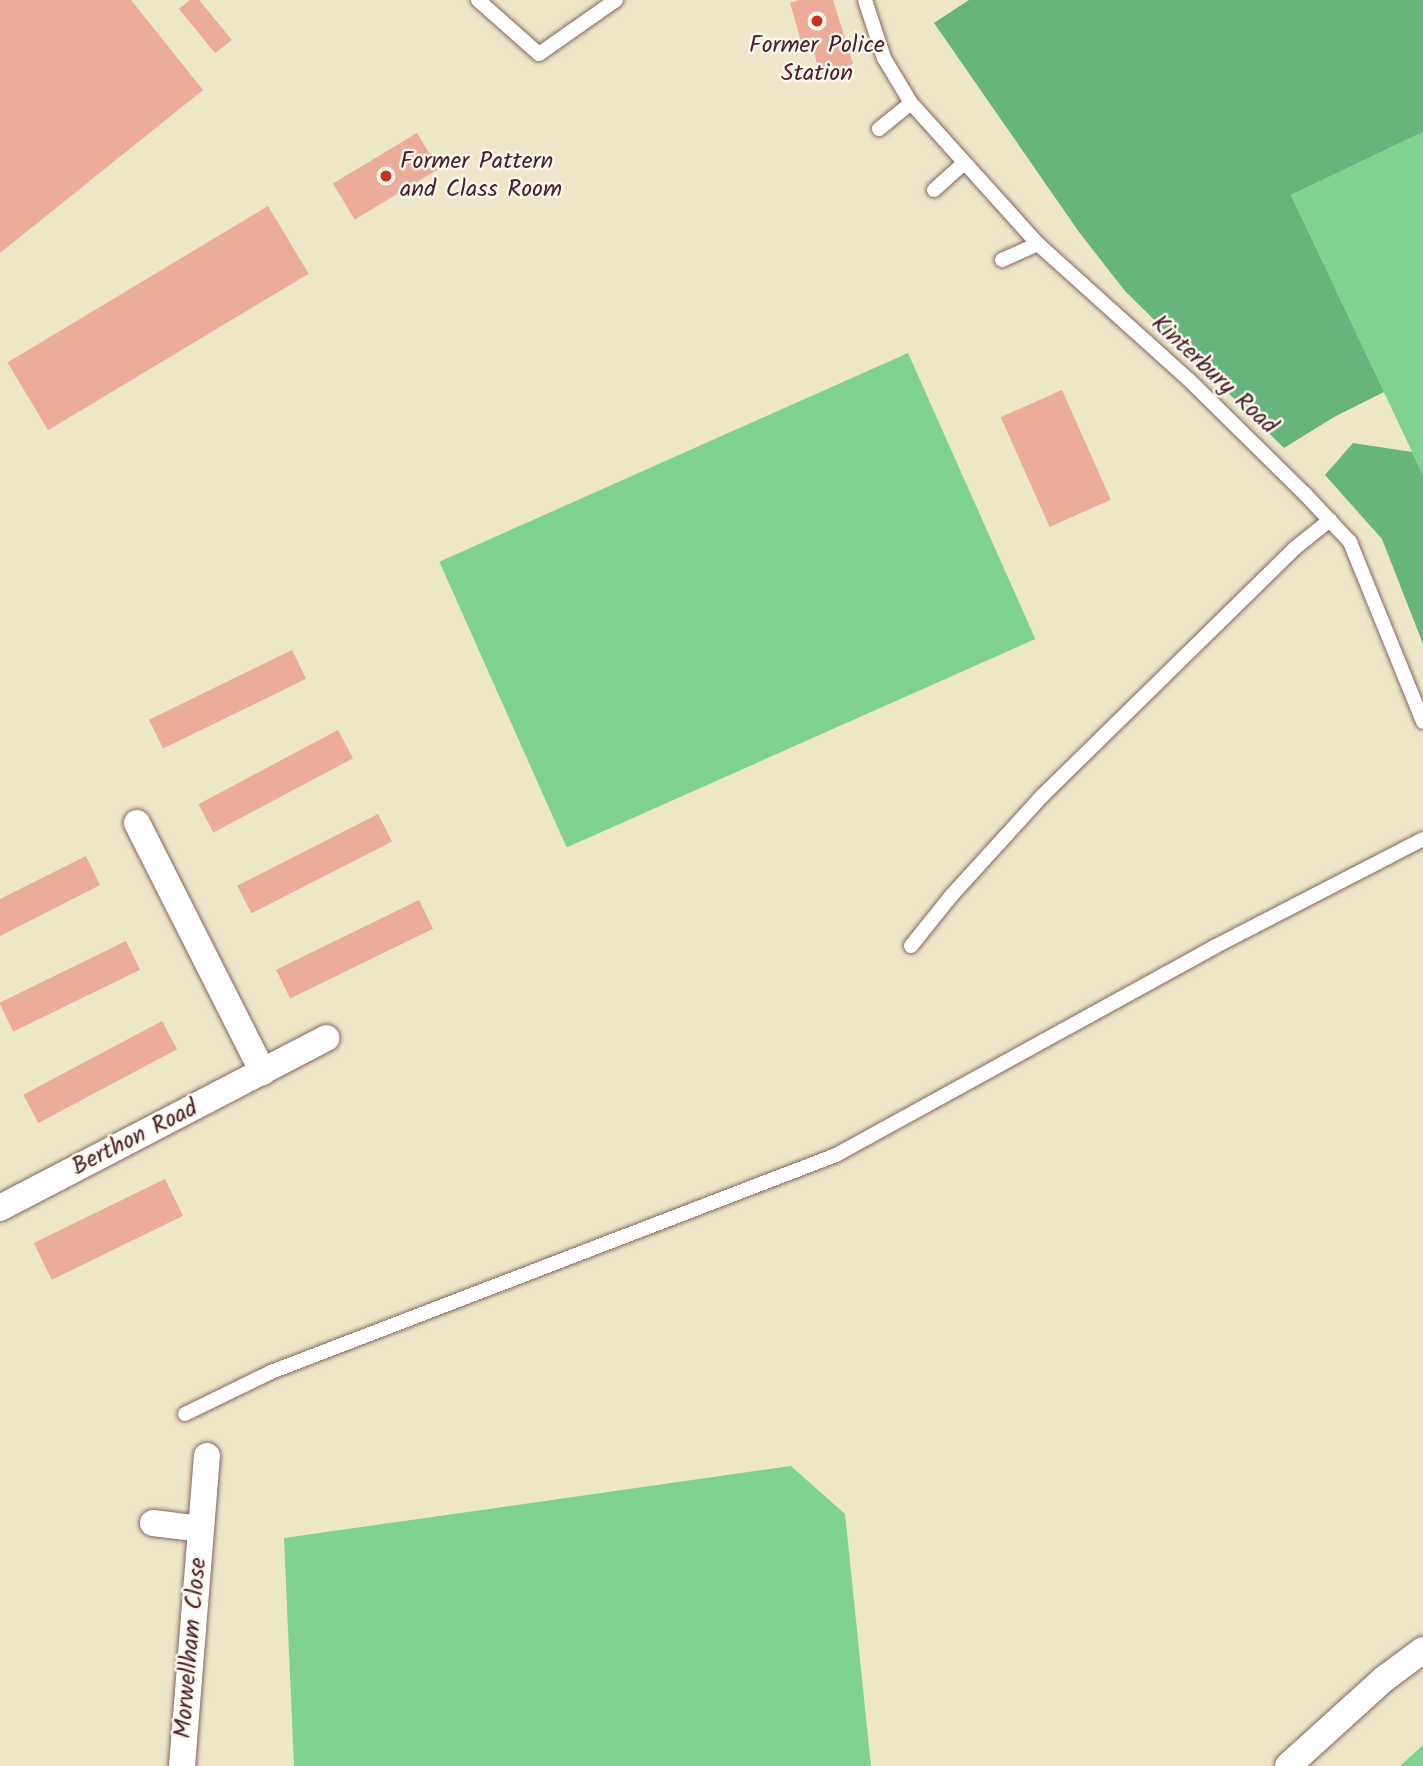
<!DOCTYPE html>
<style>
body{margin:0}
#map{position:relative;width:1423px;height:1766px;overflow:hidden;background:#ede6c8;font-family:Kalam,sans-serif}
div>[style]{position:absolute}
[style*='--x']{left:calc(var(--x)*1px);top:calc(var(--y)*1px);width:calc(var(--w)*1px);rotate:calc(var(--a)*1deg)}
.green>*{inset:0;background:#80d294;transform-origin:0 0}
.forest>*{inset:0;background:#68b47e}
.building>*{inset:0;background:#ebac99;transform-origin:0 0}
.roads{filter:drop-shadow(0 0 2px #836562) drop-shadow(0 0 2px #836562)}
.lane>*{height:14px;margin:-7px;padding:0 7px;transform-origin:7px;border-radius:7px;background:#fff}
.street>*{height:26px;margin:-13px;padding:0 13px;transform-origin:13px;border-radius:13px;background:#fff}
.dots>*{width:19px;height:19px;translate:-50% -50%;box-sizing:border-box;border:4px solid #fbf7ec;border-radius:50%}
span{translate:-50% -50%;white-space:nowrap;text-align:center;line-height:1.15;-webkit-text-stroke:5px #fbf7ec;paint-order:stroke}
.poi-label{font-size:24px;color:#4a1f2b}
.left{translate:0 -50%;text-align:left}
.street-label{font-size:24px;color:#4a1f2b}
</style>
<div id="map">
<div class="green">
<i style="clip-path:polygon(1423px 132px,1423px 475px,1291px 195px)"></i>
<i style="left:908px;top:353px;width:313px;height:513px;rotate:66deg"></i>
<i style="clip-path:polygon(791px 1466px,845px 1514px,871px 1766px,294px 1766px,284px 1538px)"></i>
<i style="clip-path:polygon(1423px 1745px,1423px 1766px,1400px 1766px)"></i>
</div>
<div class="forest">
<i style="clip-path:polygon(969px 0,1423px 0,1423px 132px,1291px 195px,1384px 392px,1334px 417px,1284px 448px,1125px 291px,1079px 232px,934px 23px)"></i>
<i style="clip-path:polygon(1353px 443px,1412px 452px,1423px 475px,1423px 644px,1382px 539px,1325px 475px)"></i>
</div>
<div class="building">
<i style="clip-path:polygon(0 0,131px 0,203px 90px,0 253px)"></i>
<i style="clip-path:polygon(190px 0,199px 0,232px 40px,215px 53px,179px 9px)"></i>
<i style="clip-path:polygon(798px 0,833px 0,853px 64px,820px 74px,810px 38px,801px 41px,790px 3px)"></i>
<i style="left:417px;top:133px;width:42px;height:98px;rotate:59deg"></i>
<i style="left:268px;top:206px;width:79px;height:304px;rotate:59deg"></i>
<i style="left:1062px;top:390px;width:120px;height:67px;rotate:66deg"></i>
<i style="left:292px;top:650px;width:32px;height:159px;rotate:64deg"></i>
<i style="left:338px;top:730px;width:32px;height:158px;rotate:62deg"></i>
<i style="left:378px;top:814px;width:31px;height:158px;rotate:63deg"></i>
<i style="clip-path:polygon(86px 856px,100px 885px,0 936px,0 899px)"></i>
<i style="left:419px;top:900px;width:32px;height:159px;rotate:64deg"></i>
<i style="left:126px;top:941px;width:32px;height:141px;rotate:64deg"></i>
<i style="left:162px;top:1021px;width:32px;height:157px;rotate:62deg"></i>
<i style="left:165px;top:1179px;width:41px;height:146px;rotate:64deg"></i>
</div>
<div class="roads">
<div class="lane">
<i style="--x:478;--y:0;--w:81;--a:41.5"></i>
<i style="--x:539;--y:54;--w:94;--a:-35"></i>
<i style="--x:865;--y:0;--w:61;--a:71.9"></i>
<i style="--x:884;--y:58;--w:52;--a:59"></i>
<i style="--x:911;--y:103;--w:190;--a:48"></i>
<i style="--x:1038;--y:244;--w:203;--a:42"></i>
<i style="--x:1189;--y:380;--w:163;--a:44.5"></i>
<i style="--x:1305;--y:494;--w:66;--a:46.8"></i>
<i style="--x:1350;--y:542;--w:194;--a:67.9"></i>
<i style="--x:879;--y:129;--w:41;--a:-39.1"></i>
<i style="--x:934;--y:190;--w:40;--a:-42"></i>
<i style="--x:1002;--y:260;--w:39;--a:-24"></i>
<i style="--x:911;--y:946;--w:64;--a:-51.3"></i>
<i style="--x:951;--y:896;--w:137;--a:-47.7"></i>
<i style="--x:1043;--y:795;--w:353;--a:-44.4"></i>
<i style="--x:1295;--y:548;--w:45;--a:-38.7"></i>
<i style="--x:185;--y:1414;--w:96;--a:-26"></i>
<i style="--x:271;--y:1372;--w:605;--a:-21.01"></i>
<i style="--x:836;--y:1155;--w:431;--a:-28.8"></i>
<i style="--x:1214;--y:947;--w:235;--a:-27.3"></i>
</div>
<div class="street">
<i style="--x:137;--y:823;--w:279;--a:63.2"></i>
<i style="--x:0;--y:1208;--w:368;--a:-27.5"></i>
<i style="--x:153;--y:1523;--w:48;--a:7.1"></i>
<i style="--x:182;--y:1766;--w:311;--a:-85.4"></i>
<i style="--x:1288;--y:1766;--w:130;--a:-42.2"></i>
<i style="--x:1384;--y:1679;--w:49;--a:-36.6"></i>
</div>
</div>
<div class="dots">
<i style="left:817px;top:21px;background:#c8321e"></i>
<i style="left:386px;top:176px;background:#c8321e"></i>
</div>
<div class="poi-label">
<span style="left:817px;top:60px">Former Police<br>Station</span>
<span class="left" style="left:400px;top:176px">Former Pattern<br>and Class Room</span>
</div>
<div class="street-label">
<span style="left:1214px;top:375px;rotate:43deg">Kinterbury Road</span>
<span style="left:135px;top:1138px;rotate:-27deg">Berthon Road</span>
<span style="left:191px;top:1648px;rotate:-85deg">Morwellham Close</span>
</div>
</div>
